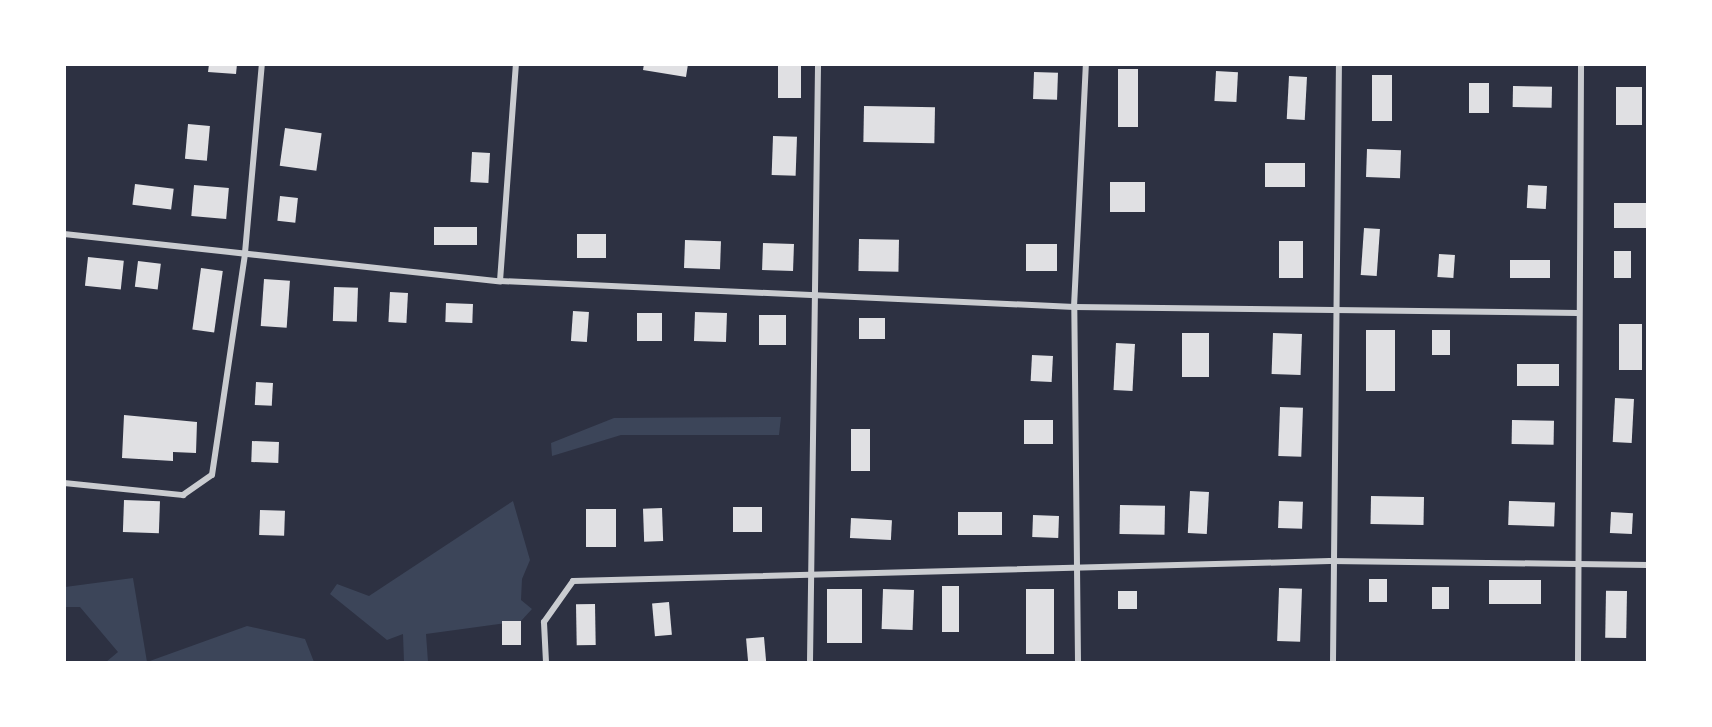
<!DOCTYPE html>
<style>
body{margin:0}
#map{position:relative;width:1712px;height:727px;overflow:hidden;background:#2d3142;font-family:Arial,sans-serif}
div>[style]{position:absolute}
[style*='--x']{left:calc(var(--x)*1px);top:calc(var(--y)*1px);width:calc(var(--w)*1px);rotate:calc(var(--a)*1deg)}
.green>*{inset:0;background:#3c4559}
.building>*{inset:0;background:#e0e0e3;transform-origin:0 0}
.minor>*{height:6px;margin:-3px;padding:0 3px;transform-origin:3px;border-radius:3px;background:#caccd0}
span{translate:-50% -50%;white-space:nowrap;text-align:center;line-height:1.15;-webkit-text-stroke:6px #fff;paint-order:stroke}
.frame{position:absolute;inset:0;border:66px solid #fff;pointer-events:none}
</style>
<div id="map">
<div class="green">
<i style="clip-path:polygon(781px 417px,779px 435px,621px 435px,552px 456px,551px 443px,614px 418px)"></i>
<i style="clip-path:polygon(513px 501px,530px 560px,522px 579px,521px 600px,532px 609px,521px 621px,426px 634px,428px 662px,404px 662px,403px 634px,387px 640px,330px 594px,337px 584px,369px 596px)"></i>
<i style="clip-path:polygon(133px 578px,147px 662px,247px 626px,305px 639px,314px 662px,106px 662px,118px 652px,80px 607px,65px 607px,65px 587px)"></i>
</div>
<div class="building">
<i style="clip-path:polygon(209px 64px,237px 64px,236px 74px,208px 72px)"></i>
<i style="clip-path:polygon(644px 64px,688px 64px,686px 77px,643px 70px)"></i>
<i style="left:778px;top:64px;width:23px;height:34px"></i>
<i style="left:1118px;top:69px;width:20px;height:58px"></i>
<i style="left:1216px;top:71px;width:22px;height:30px;rotate:3deg"></i>
<i style="left:1034px;top:72px;width:24px;height:27px;rotate:2deg"></i>
<i style="left:1372px;top:75px;width:20px;height:46px"></i>
<i style="left:1289px;top:76px;width:18px;height:43px;rotate:3deg"></i>
<i style="left:1469px;top:83px;width:20px;height:30px"></i>
<i style="left:1513px;top:86px;width:39px;height:21px;rotate:1deg"></i>
<i style="left:1616px;top:87px;width:26px;height:38px"></i>
<i style="left:864px;top:106px;width:71px;height:36px;rotate:1deg"></i>
<i style="left:188px;top:124px;width:22px;height:35px;rotate:5deg"></i>
<i style="left:285px;top:128px;width:37px;height:38px;rotate:8deg"></i>
<i style="left:773px;top:136px;width:24px;height:39px;rotate:2deg"></i>
<i style="left:1367px;top:149px;width:34px;height:28px;rotate:2deg"></i>
<i style="left:472px;top:152px;width:18px;height:30px;rotate:3deg"></i>
<i style="left:1265px;top:163px;width:40px;height:24px"></i>
<i style="left:1110px;top:182px;width:35px;height:30px"></i>
<i style="left:135px;top:184px;width:39px;height:21px;rotate:7deg"></i>
<i style="left:194px;top:185px;width:35px;height:31px;rotate:5deg"></i>
<i style="left:1528px;top:185px;width:19px;height:23px;rotate:3deg"></i>
<i style="left:280px;top:196px;width:18px;height:25px;rotate:6deg"></i>
<i style="left:1614px;top:203px;width:34px;height:25px"></i>
<i style="left:434px;top:227px;width:43px;height:18px"></i>
<i style="left:1364px;top:228px;width:16px;height:47px;rotate:4deg"></i>
<i style="left:577px;top:234px;width:29px;height:24px"></i>
<i style="left:859px;top:239px;width:40px;height:32px;rotate:1deg"></i>
<i style="left:685px;top:240px;width:36px;height:28px;rotate:2deg"></i>
<i style="left:1279px;top:241px;width:24px;height:37px"></i>
<i style="left:763px;top:243px;width:31px;height:27px;rotate:2deg"></i>
<i style="left:1026px;top:244px;width:31px;height:27px"></i>
<i style="left:1614px;top:251px;width:17px;height:27px"></i>
<i style="left:1439px;top:254px;width:16px;height:23px;rotate:4deg"></i>
<i style="left:88px;top:257px;width:36px;height:29px;rotate:6deg"></i>
<i style="left:1510px;top:260px;width:40px;height:18px"></i>
<i style="left:138px;top:261px;width:23px;height:26px;rotate:7deg"></i>
<i style="left:201px;top:268px;width:22px;height:62px;rotate:8deg"></i>
<i style="left:264px;top:279px;width:26px;height:47px;rotate:4deg"></i>
<i style="left:334px;top:287px;width:24px;height:34px;rotate:2deg"></i>
<i style="left:390px;top:292px;width:18px;height:30px;rotate:3deg"></i>
<i style="left:446px;top:303px;width:27px;height:19px;rotate:2deg"></i>
<i style="left:573px;top:311px;width:16px;height:30px;rotate:4deg"></i>
<i style="left:695px;top:312px;width:32px;height:29px;rotate:2deg"></i>
<i style="left:637px;top:313px;width:25px;height:28px"></i>
<i style="left:759px;top:315px;width:27px;height:30px"></i>
<i style="left:859px;top:318px;width:26px;height:21px"></i>
<i style="left:1619px;top:324px;width:23px;height:46px"></i>
<i style="left:1366px;top:330px;width:29px;height:61px"></i>
<i style="left:1432px;top:330px;width:18px;height:25px"></i>
<i style="left:1182px;top:333px;width:27px;height:44px"></i>
<i style="left:1273px;top:333px;width:29px;height:41px;rotate:2deg"></i>
<i style="left:1116px;top:343px;width:19px;height:47px;rotate:3deg"></i>
<i style="left:1032px;top:355px;width:21px;height:26px;rotate:3deg"></i>
<i style="left:1517px;top:364px;width:42px;height:22px"></i>
<i style="left:256px;top:382px;width:17px;height:23px;rotate:3deg"></i>
<i style="left:1615px;top:398px;width:19px;height:44px;rotate:3deg"></i>
<i style="left:1280px;top:407px;width:23px;height:49px;rotate:2deg"></i>
<i style="clip-path:polygon(124px 415px,197px 422px,196px 453px,173px 452px,173px 461px,122px 458px)"></i>
<i style="left:1053px;top:420px;width:24px;height:29px;rotate:90deg"></i>
<i style="left:1512px;top:420px;width:42px;height:24px;rotate:1deg"></i>
<i style="left:851px;top:429px;width:19px;height:42px"></i>
<i style="left:252px;top:441px;width:27px;height:21px;rotate:2deg"></i>
<i style="left:1190px;top:491px;width:19px;height:42px;rotate:3deg"></i>
<i style="left:1371px;top:496px;width:53px;height:28px;rotate:1deg"></i>
<i style="left:124px;top:500px;width:36px;height:32px;rotate:2deg"></i>
<i style="left:1279px;top:501px;width:24px;height:27px;rotate:2deg"></i>
<i style="left:1509px;top:501px;width:46px;height:24px;rotate:2deg"></i>
<i style="left:1120px;top:505px;width:45px;height:29px;rotate:1deg"></i>
<i style="left:733px;top:507px;width:29px;height:25px"></i>
<i style="left:662px;top:508px;width:33px;height:19px;rotate:88deg"></i>
<i style="left:586px;top:509px;width:30px;height:38px"></i>
<i style="left:260px;top:510px;width:25px;height:25px;rotate:2deg"></i>
<i style="left:1002px;top:512px;width:23px;height:44px;rotate:90deg"></i>
<i style="left:1611px;top:512px;width:22px;height:21px;rotate:3deg"></i>
<i style="left:1033px;top:515px;width:26px;height:22px;rotate:2deg"></i>
<i style="left:851px;top:518px;width:41px;height:20px;rotate:3deg"></i>
<i style="left:1369px;top:579px;width:18px;height:23px"></i>
<i style="left:1541px;top:580px;width:24px;height:52px;rotate:90deg"></i>
<i style="left:942px;top:586px;width:17px;height:46px"></i>
<i style="left:1432px;top:587px;width:17px;height:22px"></i>
<i style="left:1279px;top:588px;width:23px;height:53px;rotate:2deg"></i>
<i style="left:862px;top:589px;width:54px;height:35px;rotate:90deg"></i>
<i style="left:883px;top:589px;width:31px;height:40px;rotate:2deg"></i>
<i style="left:1026px;top:589px;width:28px;height:65px"></i>
<i style="left:1118px;top:591px;width:19px;height:18px"></i>
<i style="left:1627px;top:591px;width:47px;height:21px;rotate:91deg"></i>
<i style="left:669px;top:602px;width:33px;height:17px;rotate:85deg"></i>
<i style="left:595px;top:604px;width:41px;height:19px;rotate:89deg"></i>
<i style="left:502px;top:621px;width:19px;height:24px"></i>
<i style="left:764px;top:637px;width:25px;height:18px;rotate:85deg"></i>
</div>
<div class="minor">
<i style="--x:64;--y:234;--w:439;--a:6.2"></i>
<i style="--x:500;--y:281;--w:575;--a:2.59"></i>
<i style="--x:1074;--y:307;--w:504;--a:0.68"></i>
<i style="--x:500;--y:281;--w:218;--a:-85.8"></i>
<i style="--x:64;--y:483;--w:120;--a:5.8"></i>
<i style="--x:183;--y:495;--w:35;--a:-35"></i>
<i style="--x:212;--y:475;--w:224;--a:-81.5"></i>
<i style="--x:245;--y:253;--w:190;--a:-84.9"></i>
<i style="--x:546;--y:662;--w:40;--a:-92.9"></i>
<i style="--x:544;--y:622;--w:50;--a:-54.7"></i>
<i style="--x:573;--y:581;--w:757;--a:-1.51"></i>
<i style="--x:1330;--y:561;--w:318;--a:0.7"></i>
<i style="--x:810;--y:662;--w:598;--a:-89.23"></i>
<i style="--x:1078;--y:662;--w:355;--a:-90.6"></i>
<i style="--x:1074;--y:307;--w:243;--a:-87.2"></i>
<i style="--x:1333;--y:662;--w:598;--a:-89.43"></i>
<i style="--x:1578;--y:662;--w:598;--a:-89.71"></i>
</div>
<div class="frame"></div>
</div>
